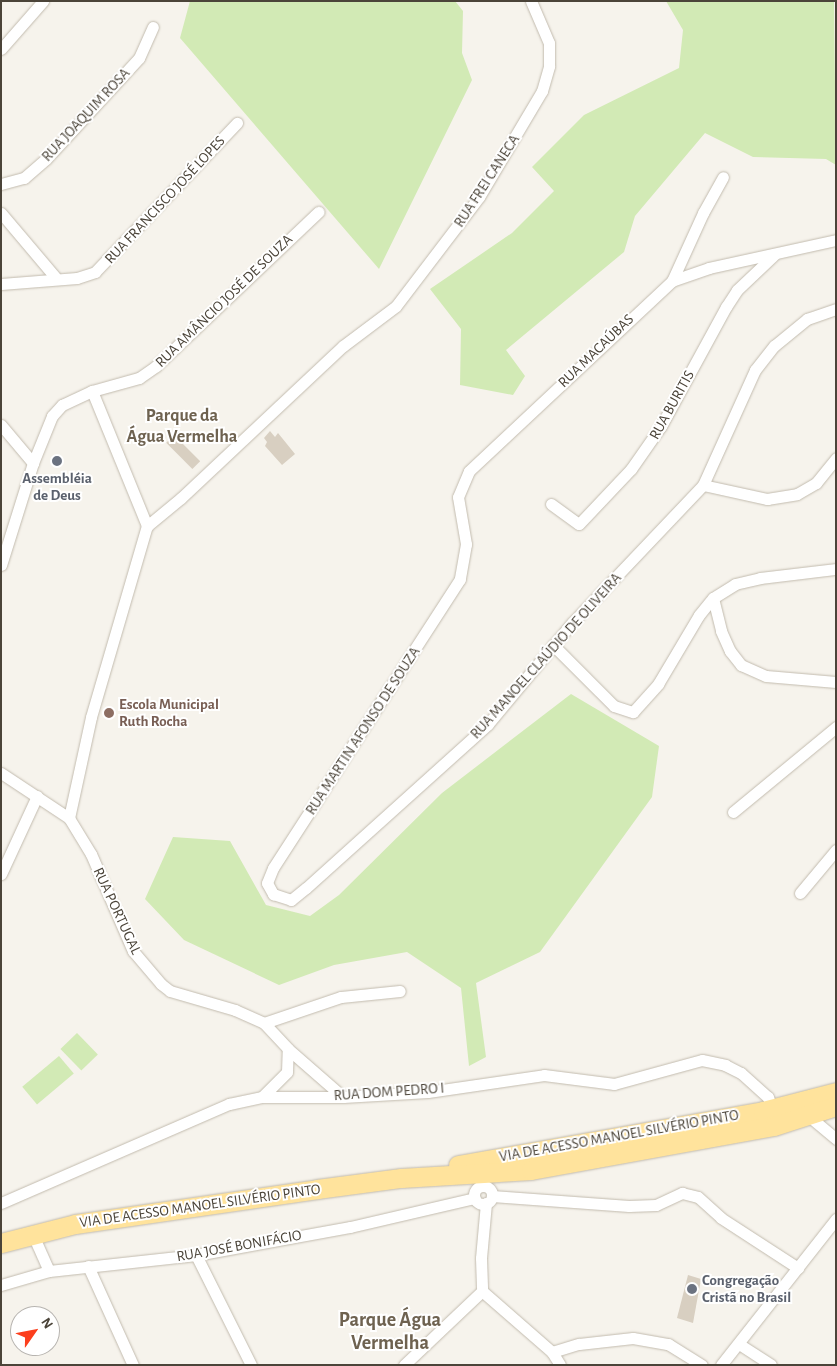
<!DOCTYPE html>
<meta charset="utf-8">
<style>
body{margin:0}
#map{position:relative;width:837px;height:1366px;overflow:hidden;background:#f6f3ec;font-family:"Alegreya Sans",sans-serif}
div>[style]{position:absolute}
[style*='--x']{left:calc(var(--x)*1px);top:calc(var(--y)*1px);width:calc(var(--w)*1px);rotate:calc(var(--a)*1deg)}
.green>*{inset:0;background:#d2eab5;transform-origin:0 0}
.building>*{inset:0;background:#d8cfc1;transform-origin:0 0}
.roads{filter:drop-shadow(0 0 1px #c2bbae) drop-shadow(0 0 1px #c2bbae)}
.street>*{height:11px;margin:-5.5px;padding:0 5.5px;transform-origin:5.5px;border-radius:5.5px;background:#fff}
.street>.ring{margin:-5.5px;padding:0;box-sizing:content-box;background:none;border:11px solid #fff;border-radius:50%}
.primary>*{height:19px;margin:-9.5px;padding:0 9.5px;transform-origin:9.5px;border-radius:9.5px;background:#ffe39c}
.dots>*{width:14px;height:14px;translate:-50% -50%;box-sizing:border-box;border:2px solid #fff;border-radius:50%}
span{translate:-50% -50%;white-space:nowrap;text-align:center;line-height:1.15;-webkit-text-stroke:4px #fff;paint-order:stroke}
.street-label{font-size:15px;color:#4b4439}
.worship-label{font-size:15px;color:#5b616d;font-weight:700}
.left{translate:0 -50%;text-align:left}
.education-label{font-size:15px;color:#785e54;font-weight:700}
.quarter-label{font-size:18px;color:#6e6250;font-weight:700}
.district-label{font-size:20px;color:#6e6250;font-weight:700}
.frame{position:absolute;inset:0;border:2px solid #4b4439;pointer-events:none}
.north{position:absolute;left:10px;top:1306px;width:50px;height:50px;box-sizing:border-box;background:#fff;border:1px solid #b7b4b0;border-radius:50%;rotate:57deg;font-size:14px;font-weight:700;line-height:20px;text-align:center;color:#4b4439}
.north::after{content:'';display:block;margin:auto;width:18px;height:22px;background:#fc3f1d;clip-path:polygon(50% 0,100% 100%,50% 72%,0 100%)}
</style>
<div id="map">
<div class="green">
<i style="clip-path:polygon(190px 1px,455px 1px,463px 11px,462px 53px,472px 80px,379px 269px,180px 38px)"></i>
<i style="clip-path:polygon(666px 1px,834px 1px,836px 165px,826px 159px,753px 157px,705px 133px,635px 216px,624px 252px,506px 350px,525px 376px,513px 395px,460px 385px,461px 329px,430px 289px,512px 233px,554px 191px,532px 167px,584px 115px,679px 68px,683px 30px)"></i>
<i style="clip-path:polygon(571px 694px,659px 746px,652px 797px,540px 952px,476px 983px,486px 1057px,469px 1066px,461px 988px,407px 952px,334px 965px,279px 985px,184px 940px,145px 899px,173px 837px,230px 841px,266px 905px,310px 916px,339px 895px,442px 793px)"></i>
<i style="left:77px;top:1033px;width:30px;height:23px;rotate:46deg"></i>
<i style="left:59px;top:1056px;width:23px;height:48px;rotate:50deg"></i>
</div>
<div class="building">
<i style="clip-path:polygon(270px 431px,275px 437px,278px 433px,295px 454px,282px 465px,265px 446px,267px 442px,264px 438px)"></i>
<i style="left:174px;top:435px;width:37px;height:11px;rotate:45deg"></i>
<i style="clip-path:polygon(688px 1275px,701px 1279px,693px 1323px,677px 1318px)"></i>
</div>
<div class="roads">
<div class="street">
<i style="--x:1;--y:49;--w:64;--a:-48.8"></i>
<i style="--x:1;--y:184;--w:24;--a:-15"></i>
<i style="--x:24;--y:178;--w:29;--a:-41"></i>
<i style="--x:46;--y:159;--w:137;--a:-47.4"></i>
<i style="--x:139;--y:58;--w:34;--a:-66"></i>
<i style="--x:1;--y:213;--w:84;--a:49.8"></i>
<i style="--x:836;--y:240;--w:130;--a:167.6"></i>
<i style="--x:709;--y:268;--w:39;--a:161"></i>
<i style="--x:672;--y:281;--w:278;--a:136.9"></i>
<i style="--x:469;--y:471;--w:28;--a:113"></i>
<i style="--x:458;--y:497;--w:48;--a:80.3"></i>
<i style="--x:466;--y:544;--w:36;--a:100"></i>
<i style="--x:460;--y:579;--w:344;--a:122.9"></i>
<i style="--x:273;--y:868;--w:16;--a:112"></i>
<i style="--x:267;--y:883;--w:13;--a:61"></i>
<i style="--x:273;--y:894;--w:19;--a:18"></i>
<i style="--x:291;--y:900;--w:19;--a:-39"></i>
<i style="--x:306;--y:888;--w:245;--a:-42"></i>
<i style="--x:488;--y:724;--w:131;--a:-50.3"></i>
<i style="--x:572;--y:623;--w:190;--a:-46.5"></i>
<i style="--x:703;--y:485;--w:126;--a:-65.7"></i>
<i style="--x:755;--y:370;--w:31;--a:-52"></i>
<i style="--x:774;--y:346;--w:43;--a:-39.3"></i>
<i style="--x:807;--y:319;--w:31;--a:-19"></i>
<i style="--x:672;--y:281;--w:75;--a:-65.5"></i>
<i style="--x:703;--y:213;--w:41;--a:-60.9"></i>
<i style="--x:1;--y:284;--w:76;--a:-4.5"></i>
<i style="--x:77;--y:278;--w:19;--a:-18"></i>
<i style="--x:95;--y:272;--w:206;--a:-46.4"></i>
<i style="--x:92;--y:391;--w:146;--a:67.8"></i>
<i style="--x:1;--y:425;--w:50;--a:49.9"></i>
<i style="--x:703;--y:485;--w:66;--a:12.3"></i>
<i style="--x:767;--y:499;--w:30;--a:-9"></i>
<i style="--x:797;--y:494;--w:22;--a:-30"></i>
<i style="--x:816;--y:483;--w:32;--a:-51"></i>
<i style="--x:551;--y:504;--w:34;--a:36"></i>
<i style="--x:579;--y:524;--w:76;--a:-46.6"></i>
<i style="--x:631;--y:469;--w:52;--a:-55.1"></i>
<i style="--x:661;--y:426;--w:136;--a:-61.4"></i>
<i style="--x:726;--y:307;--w:20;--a:-57"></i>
<i style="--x:737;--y:290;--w:52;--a:-43.5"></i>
<i style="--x:1;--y:565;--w:107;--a:-72.6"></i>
<i style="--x:33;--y:463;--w:51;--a:-68"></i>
<i style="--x:52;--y:416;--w:15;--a:-48"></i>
<i style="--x:62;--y:405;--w:33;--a:-25"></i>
<i style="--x:92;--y:391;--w:49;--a:-15.5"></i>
<i style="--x:139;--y:378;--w:21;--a:-35"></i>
<i style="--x:156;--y:366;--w:224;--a:-43.5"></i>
<i style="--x:713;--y:598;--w:34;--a:76"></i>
<i style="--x:721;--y:631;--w:22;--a:66"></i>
<i style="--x:730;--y:651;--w:18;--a:52"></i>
<i style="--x:741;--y:665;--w:27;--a:24"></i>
<i style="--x:766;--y:676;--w:70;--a:4.9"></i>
<i style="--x:553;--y:645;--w:86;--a:45"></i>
<i style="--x:614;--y:706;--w:20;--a:18"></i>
<i style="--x:633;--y:712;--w:38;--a:-48"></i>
<i style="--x:658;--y:684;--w:80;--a:-59.3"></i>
<i style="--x:699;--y:615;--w:22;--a:-51"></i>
<i style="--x:713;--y:598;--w:26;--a:-32"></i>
<i style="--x:735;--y:584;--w:26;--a:-13"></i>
<i style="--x:760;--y:578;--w:77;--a:-6.8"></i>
<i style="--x:1;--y:773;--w:82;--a:33.5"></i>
<i style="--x:69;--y:818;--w:42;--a:58.6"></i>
<i style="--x:91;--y:854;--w:106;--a:66.6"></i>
<i style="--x:133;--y:951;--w:43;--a:49.7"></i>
<i style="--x:161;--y:984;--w:11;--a:38"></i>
<i style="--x:170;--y:991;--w:68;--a:16.3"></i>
<i style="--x:235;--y:1010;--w:32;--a:24"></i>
<i style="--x:264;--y:1023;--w:35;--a:47"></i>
<i style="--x:288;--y:1049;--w:73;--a:41.1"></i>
<i style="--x:733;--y:812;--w:134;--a:-39.5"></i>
<i style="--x:69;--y:818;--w:103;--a:-77.7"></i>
<i style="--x:91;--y:717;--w:199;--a:-73.7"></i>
<i style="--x:147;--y:526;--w:44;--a:-39.5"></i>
<i style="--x:181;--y:498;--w:222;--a:-43.2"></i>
<i style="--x:343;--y:346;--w:66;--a:-37"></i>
<i style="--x:396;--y:306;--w:137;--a:-52.7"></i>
<i style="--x:479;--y:197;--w:123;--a:-59.3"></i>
<i style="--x:542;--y:91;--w:26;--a:-74"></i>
<i style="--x:549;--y:66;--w:23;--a:-90"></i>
<i style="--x:549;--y:43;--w:46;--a:-113.2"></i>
<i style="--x:1;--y:874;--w:86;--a:-65.2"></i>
<i style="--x:800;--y:893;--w:56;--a:-50.1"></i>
<i style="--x:264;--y:1023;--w:81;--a:-18.7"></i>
<i style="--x:341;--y:997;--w:59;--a:-5.8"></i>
<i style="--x:262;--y:1097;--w:35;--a:-45"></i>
<i style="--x:287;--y:1072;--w:23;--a:-88"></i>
<i style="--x:810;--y:1117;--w:34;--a:40"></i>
<i class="ring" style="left:474px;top:1186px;width:7px;height:7px"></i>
<i style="--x:492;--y:1196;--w:137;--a:4.2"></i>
<i style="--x:629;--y:1206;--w:27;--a:-2"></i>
<i style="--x:656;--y:1205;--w:29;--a:-25"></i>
<i style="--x:682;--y:1193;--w:16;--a:14"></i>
<i style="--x:698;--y:1197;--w:31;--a:42"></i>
<i style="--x:721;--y:1218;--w:92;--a:33"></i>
<i style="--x:1;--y:1203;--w:249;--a:-23.5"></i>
<i style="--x:229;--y:1104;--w:34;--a:-12"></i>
<i style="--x:262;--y:1097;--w:81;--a:0"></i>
<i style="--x:343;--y:1097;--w:85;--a:-3.4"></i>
<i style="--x:428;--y:1092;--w:117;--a:-8.3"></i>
<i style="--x:544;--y:1075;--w:71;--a:7.3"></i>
<i style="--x:614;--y:1084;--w:91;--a:-15.3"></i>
<i style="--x:702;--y:1060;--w:24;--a:12"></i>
<i style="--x:725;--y:1065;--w:18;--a:27"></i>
<i style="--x:741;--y:1073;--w:36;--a:42"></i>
<i style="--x:768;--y:1097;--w:13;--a:72"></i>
<i style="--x:486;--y:1203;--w:55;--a:95.2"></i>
<i style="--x:481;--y:1258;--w:33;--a:88"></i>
<i style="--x:482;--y:1291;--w:93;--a:41.1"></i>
<i style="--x:552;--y:1352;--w:15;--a:58"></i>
<i style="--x:33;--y:1235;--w:39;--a:66"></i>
<i style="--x:196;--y:1255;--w:123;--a:63.4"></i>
<i style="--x:88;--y:1266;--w:109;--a:65.6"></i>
<i style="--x:1;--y:1285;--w:50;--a:-16.3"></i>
<i style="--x:49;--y:1271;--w:148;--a:-6.2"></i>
<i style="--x:196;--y:1255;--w:157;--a:-10.3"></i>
<i style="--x:350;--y:1227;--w:128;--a:-13.1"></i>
<i style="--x:739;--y:1344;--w:38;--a:33"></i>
<i style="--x:552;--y:1352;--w:28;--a:-17"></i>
<i style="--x:579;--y:1344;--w:54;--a:-6.3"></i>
<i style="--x:633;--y:1338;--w:36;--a:10"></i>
<i style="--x:668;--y:1344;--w:40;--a:32"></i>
<i style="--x:404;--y:1365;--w:108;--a:-43.5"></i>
<i style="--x:721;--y:1365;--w:186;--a:-51.8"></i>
</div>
<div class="primary">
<i style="--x:458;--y:1165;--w:310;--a:-10"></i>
<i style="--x:763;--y:1111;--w:75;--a:-14.6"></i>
<i style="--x:1;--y:1243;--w:76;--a:-14.4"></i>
<i style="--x:75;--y:1224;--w:245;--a:-8.2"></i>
<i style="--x:317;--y:1189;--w:85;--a:-7.5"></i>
<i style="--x:401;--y:1178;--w:130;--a:-3.5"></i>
<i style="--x:531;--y:1170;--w:247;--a:-10.3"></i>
<i style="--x:774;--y:1126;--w:65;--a:-17.9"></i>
</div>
</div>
<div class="dots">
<i style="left:57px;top:461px;background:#6b7280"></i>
<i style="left:109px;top:713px;background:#8d6e63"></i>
<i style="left:692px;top:1289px;background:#6b7280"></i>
</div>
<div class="street-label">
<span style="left:86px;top:115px;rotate:-47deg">RUA JOAQUIM ROSA</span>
<span style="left:487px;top:181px;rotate:-57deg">RUA FREI CANECA</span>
<span style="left:165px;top:200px;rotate:-47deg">RUA FRANCISCO JOSÉ LOPES</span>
<span style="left:224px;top:301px;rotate:-44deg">RUA AMÂNCIO JOSÉ DE SOUZA</span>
<span style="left:596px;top:351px;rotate:-44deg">RUA MACAÚBAS</span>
<span style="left:672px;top:405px;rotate:-61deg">RUA BURITIS</span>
<span style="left:546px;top:656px;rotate:-48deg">RUA MANOEL CLAÚDIO DE OLIVEIRA</span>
<span style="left:363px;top:731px;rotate:-57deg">RUA MARTIN AFONSO DE SOUZA</span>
<span style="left:117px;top:911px;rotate:65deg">RUA PORTUGAL</span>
<span style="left:389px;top:1092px;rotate:-4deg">RUA DOM PEDRO I</span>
<span style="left:619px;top:1136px;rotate:-10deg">VIA DE ACESSO MANOEL SILVÉRIO PINTO</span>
<span style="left:200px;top:1206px;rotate:-8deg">VIA DE ACESSO MANOEL SILVÉRIO PINTO</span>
<span style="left:239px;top:1246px;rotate:-10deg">RUA JOSÉ BONIFÁCIO</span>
</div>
<div class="worship-label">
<span style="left:57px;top:487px">Assembléia<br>de Deus</span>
<span class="left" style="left:702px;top:1289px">Congregação<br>Cristã no Brasil</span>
</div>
<div class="education-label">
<span class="left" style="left:119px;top:713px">Escola Municipal<br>Ruth Rocha</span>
</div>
<div class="quarter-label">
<span style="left:182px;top:427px">Parque da<br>Água Vermelha</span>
</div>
<div class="district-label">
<span style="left:390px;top:1332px">Parque Água<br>Vermelha</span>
</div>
<div class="frame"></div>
<div class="north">N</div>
</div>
